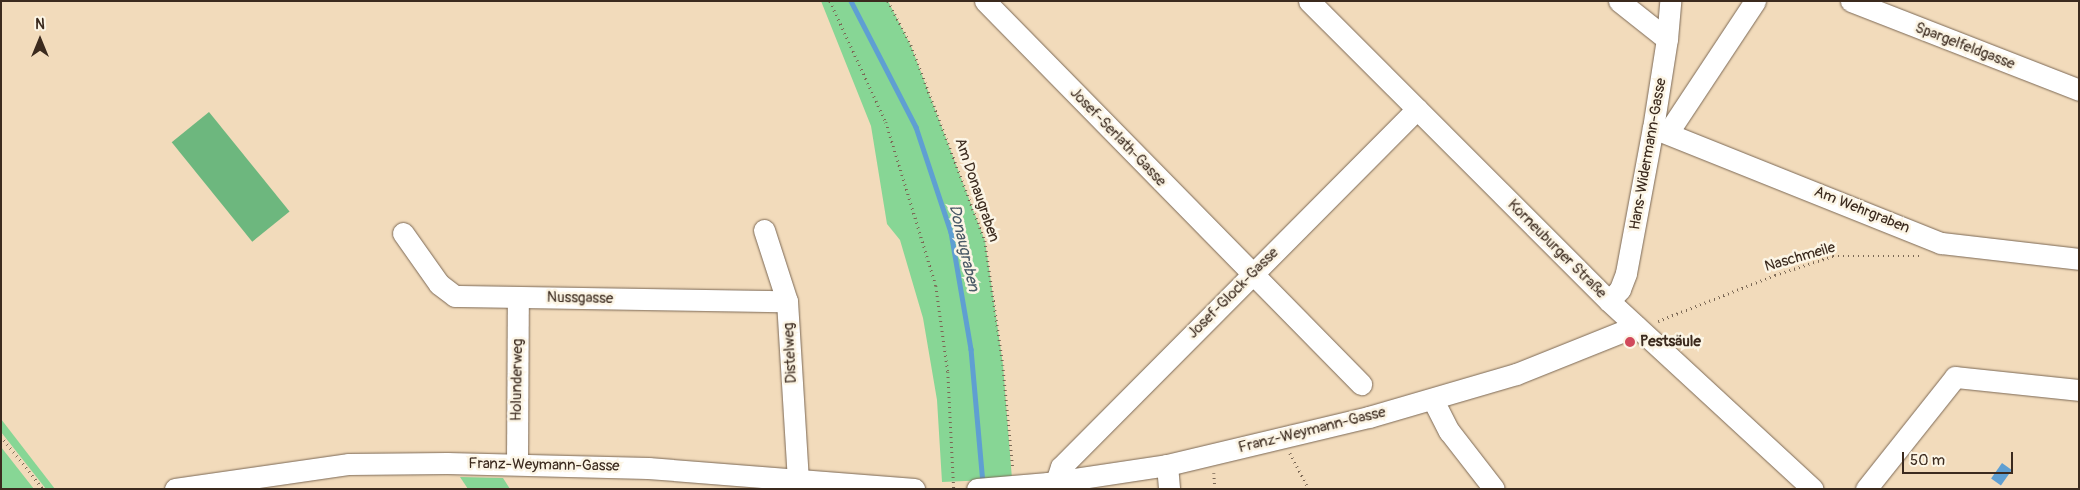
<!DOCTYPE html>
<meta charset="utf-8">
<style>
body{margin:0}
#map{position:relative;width:2080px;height:490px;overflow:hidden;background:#f2dbbb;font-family:Pangolin,sans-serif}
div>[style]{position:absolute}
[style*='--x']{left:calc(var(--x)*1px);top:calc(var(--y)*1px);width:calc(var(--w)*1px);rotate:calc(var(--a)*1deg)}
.green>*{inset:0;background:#87d695}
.forest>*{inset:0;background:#6db77e;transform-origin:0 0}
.water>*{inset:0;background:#5f9fd2;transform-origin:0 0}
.stream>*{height:4.5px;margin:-2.25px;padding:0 2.25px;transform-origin:2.25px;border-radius:2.25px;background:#5f9fd2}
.path>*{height:2.5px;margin-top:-1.25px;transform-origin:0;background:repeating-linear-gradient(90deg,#7b6855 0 1px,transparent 0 5px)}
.roads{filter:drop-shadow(0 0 1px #7b6855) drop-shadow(0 0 1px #7b6855)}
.minor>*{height:21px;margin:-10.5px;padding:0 10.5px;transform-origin:10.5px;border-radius:10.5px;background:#fff}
.dots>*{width:14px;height:14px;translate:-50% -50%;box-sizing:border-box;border:2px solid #fcf5e5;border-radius:50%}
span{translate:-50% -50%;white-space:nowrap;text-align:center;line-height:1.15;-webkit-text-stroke:5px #fcf5e5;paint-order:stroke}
.street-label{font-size:15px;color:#3b2a1e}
.poi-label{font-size:15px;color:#3b2a1e;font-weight:700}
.left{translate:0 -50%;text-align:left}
.water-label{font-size:16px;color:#495966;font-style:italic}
.frame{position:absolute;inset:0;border:2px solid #3b2a1e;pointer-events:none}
.north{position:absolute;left:15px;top:15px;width:50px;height:50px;-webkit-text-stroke:4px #fcf5e5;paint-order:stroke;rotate:0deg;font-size:14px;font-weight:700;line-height:20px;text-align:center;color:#3b2a1e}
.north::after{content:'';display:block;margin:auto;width:18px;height:22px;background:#3b2a1e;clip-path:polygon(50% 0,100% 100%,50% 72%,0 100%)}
.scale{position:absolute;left:1902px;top:452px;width:111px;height:22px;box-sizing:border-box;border:2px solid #3b2a1e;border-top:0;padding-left:6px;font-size:15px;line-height:18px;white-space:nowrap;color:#3b2a1e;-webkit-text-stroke:4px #fcf5e5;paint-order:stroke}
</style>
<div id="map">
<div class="green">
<i style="clip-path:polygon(821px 1px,888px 1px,911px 46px,985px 241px,1003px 365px,1012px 479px,942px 482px,937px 400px,923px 318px,900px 240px,887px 224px,871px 126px)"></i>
<i style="clip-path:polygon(1px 419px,55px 489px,46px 489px,1px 432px)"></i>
<i style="clip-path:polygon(1px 447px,34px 489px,1px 489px)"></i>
<i style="clip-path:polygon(460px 477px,503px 478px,510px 489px,468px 489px)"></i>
</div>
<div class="forest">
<i style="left:209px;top:112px;width:128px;height:48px;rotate:51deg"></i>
</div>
<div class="water">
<i style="left:2002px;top:463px;width:12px;height:19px;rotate:35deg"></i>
</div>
<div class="stream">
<i style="--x:851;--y:1;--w:142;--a:62.7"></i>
<i style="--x:916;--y:127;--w:111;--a:71.6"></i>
<i style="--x:951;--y:232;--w:119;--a:80.3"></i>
<i style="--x:971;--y:349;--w:136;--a:84.9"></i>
</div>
<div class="path">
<i style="--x:830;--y:1;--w:133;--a:65.2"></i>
<i style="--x:886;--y:122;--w:171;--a:73"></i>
<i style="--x:936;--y:286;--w:87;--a:82.1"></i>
<i style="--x:948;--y:372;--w:117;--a:87.1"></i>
<i style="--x:888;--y:1;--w:50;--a:62.4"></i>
<i style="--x:911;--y:45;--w:210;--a:69.3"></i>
<i style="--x:985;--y:241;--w:125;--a:81.7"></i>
<i style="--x:1003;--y:365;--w:104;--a:84.5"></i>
<i style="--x:1658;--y:321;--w:126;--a:-21.5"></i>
<i style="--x:1775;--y:275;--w:61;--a:-18.1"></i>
<i style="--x:1833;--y:256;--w:90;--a:0"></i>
<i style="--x:1;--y:436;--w:68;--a:51.6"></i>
<i style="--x:1290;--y:453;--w:41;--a:62.2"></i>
<i style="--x:1214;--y:473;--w:16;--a:86"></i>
</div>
<div class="roads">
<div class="minor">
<i style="--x:985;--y:1;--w:537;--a:45.53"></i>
<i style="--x:1309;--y:1;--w:424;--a:45"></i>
<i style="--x:1609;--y:301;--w:277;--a:42.7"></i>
<i style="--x:1619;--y:1;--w:61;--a:38.4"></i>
<i style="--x:1851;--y:1;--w:245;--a:21.3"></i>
<i style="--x:1653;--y:128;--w:310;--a:21.8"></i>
<i style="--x:1941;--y:243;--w:139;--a:6.6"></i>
<i style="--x:1669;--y:131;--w:156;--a:-56.5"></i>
<i style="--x:764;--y:230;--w:75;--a:72.1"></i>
<i style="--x:787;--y:301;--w:178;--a:86.5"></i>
<i style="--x:403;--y:233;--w:62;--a:54.8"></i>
<i style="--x:439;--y:284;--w:20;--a:37"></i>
<i style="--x:455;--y:296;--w:332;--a:0.9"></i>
<i style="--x:1609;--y:301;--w:16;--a:-47"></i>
<i style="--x:1620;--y:289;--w:17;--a:-69"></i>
<i style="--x:1626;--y:273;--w:147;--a:-79.5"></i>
<i style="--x:1653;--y:128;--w:90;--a:-81.1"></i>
<i style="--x:1667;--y:39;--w:38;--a:-85"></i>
<i style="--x:1433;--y:400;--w:35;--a:63"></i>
<i style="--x:1449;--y:431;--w:73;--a:52.2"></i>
<i style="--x:517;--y:464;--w:167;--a:-89.7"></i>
<i style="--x:1167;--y:465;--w:24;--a:85"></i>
<i style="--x:1056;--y:482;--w:16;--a:-72"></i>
<i style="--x:1061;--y:467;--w:505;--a:-45.16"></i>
<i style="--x:175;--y:489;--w:176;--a:-8.2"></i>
<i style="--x:349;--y:464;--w:98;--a:-0.6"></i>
<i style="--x:447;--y:463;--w:201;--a:1.4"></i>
<i style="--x:648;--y:468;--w:267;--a:4.5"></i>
<i style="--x:977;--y:489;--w:71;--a:-4.8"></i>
<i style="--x:1048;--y:483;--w:120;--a:-8.6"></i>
<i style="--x:1167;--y:465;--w:208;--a:-13.4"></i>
<i style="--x:1369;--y:417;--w:153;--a:-16.3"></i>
<i style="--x:1516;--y:374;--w:129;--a:-21.8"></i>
<i style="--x:1866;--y:489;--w:143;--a:-51.5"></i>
<i style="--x:1955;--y:377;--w:125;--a:6"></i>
</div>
</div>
<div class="dots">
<i style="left:1630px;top:342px;background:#d1495b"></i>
</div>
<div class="street-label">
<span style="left:1965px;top:46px;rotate:21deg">Spargelfeldgasse</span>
<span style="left:1118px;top:137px;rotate:46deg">Josef-Serlath-Gasse</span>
<span style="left:1648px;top:154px;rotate:-80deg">Hans-Widermann-Gasse</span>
<span style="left:977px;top:190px;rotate:71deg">Am Donaugraben</span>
<span style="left:1862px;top:210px;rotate:22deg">Am Wehrgraben</span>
<span style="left:1557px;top:249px;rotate:45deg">Korneuburger Straße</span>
<span style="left:1800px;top:257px;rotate:-16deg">Naschmeile</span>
<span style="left:1233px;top:293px;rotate:-45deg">Josef-Glock-Gasse</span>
<span style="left:580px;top:298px;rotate:1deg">Nussgasse</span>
<span style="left:790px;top:353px;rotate:-93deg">Distelweg</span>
<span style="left:517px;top:380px;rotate:-89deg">Holunderweg</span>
<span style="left:1312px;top:430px;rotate:-14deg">Franz-Weymann-Gasse</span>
<span style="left:544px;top:465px;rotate:1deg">Franz-Weymann-Gasse</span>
</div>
<div class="poi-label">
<span class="left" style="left:1640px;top:342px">Pestsäule</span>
</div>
<div class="water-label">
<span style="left:964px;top:248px;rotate:77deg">Donaugraben</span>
</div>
<div class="frame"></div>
<div class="north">N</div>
<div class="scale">50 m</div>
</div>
